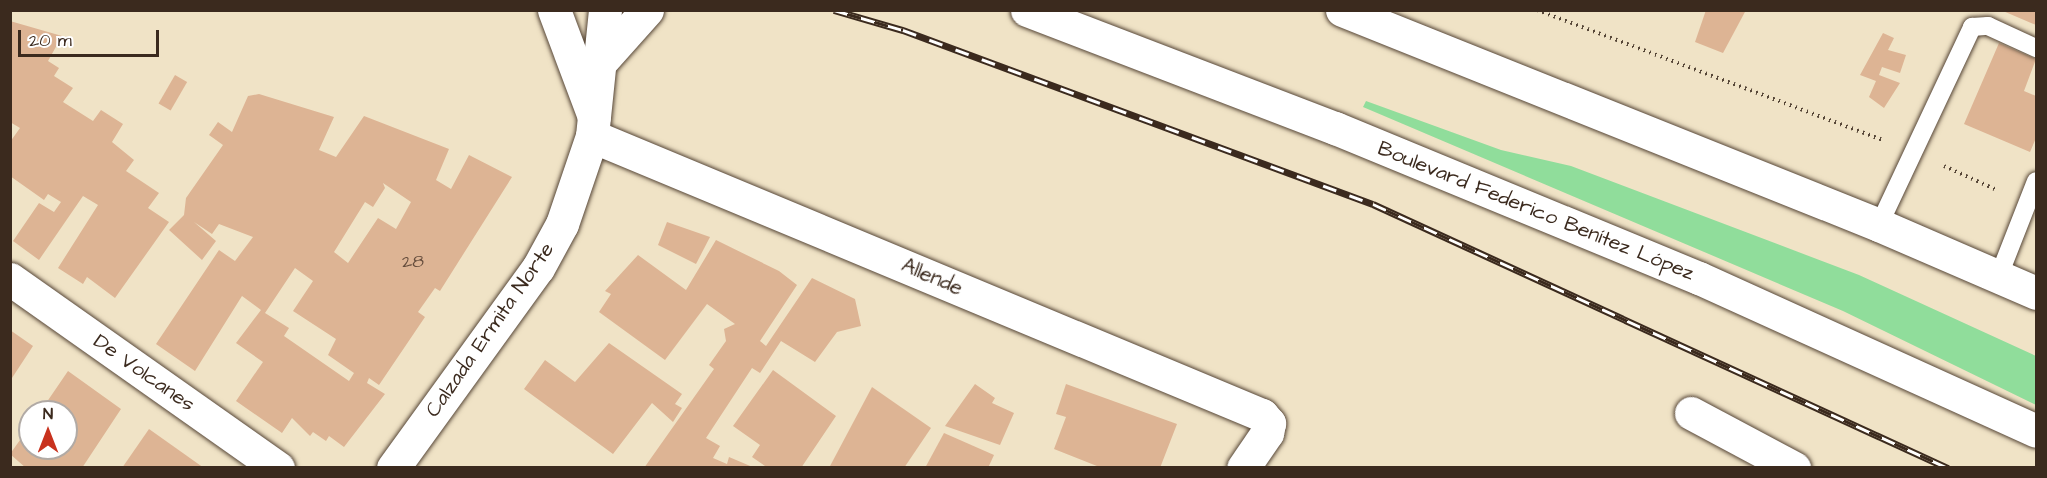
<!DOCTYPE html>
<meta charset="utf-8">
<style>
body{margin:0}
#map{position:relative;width:2047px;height:478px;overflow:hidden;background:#f0e3c6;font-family:"Architects Daughter",sans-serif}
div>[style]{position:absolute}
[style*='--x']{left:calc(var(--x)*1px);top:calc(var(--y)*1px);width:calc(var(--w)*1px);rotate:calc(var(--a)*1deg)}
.green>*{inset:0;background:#90dd9b}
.building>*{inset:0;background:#ddb494;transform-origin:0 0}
.path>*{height:4px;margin-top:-2px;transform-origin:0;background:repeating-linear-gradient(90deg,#564637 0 1.5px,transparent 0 6px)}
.roads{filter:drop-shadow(0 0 2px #564637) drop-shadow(0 0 2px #564637)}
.service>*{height:18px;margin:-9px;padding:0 9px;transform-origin:9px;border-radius:9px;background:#fff}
.minor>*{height:33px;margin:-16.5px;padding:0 16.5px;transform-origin:16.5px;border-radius:16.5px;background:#fff}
.secondary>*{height:33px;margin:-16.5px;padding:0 16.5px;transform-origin:16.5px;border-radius:16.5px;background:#fff}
.primary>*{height:33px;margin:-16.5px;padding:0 16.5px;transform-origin:16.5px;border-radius:16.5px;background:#fff}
.rail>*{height:7px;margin-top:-3.5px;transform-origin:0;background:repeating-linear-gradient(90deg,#fff 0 14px,#3b2a1e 0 28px);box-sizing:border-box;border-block:2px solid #3b2a1e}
span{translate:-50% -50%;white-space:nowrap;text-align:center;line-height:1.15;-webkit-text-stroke:5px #fff;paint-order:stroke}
.number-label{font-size:18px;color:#644c3c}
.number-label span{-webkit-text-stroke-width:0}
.street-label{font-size:21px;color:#3b2a1e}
.frame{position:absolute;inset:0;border:12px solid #3b2a1e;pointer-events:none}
.north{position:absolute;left:18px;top:400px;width:60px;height:60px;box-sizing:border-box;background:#fff;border:2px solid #b1aaa5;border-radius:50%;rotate:0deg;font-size:16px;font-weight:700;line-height:24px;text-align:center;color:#3b2a1e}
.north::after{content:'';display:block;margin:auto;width:21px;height:27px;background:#c8321e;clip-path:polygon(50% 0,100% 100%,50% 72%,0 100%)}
.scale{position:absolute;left:18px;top:30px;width:141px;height:27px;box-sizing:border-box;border:3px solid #3b2a1e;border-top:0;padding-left:8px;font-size:18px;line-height:21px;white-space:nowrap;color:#3b2a1e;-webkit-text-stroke:4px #fff;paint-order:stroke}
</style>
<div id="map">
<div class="green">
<i style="clip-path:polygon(1366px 101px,1501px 150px,1571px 166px,1859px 275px,2036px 356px,2036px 405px,1843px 311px,1363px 107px)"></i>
</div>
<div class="building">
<i style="clip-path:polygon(1706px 10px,1746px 10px,1723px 53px,1695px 42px)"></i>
<i style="clip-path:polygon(2003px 10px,2036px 10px,2036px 25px,2003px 11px)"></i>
<i style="clip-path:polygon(10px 21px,62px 36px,48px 61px,59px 68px,54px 76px,73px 88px,63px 102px,93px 121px,101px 110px,123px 124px,112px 142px,134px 160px,126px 171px,159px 193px,148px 208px,169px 222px,115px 298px,87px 277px,83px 284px,58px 268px,98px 205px,83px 196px,39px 260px,13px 241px,39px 203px,54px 212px,61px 202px,48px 194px,44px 200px,10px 176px,10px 142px,20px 128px,10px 122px)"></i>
<i style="clip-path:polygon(1883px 33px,1894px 38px,1888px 50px,1906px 55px,1900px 73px,1882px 67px,1879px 75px,1900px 83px,1884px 108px,1869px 97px,1876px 81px,1860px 75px)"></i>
<i style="clip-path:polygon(1999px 43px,2036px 59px,2024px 91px,2036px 96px,2036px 138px,2030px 152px,1964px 124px)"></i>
<i style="left:175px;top:75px;width:14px;height:33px;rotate:30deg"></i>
<i style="clip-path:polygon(evenodd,259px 94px,334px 117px,319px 150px,336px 157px,364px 116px,449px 149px,436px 180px,451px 189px,469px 155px,512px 177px,440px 291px,435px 288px,418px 312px,425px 317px,379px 385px,369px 378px,367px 383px,385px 394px,344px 447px,329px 436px,326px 441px,313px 432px,310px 436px,292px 418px,282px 433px,236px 401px,263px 362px,236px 343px,261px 310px,242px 296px,195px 371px,156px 344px,219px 250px,235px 261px,253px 237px,219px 224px,212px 234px,194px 222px,216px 241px,202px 260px,169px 230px,184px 215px,186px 198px,223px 145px,209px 135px,218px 122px,232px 132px,248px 96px,259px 94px,383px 183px,411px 202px,396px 229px,378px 218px,348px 263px,334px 252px,365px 202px,373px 207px,385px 188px,383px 183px,259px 94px,295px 268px,313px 281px,293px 311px,336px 339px,328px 355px,354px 373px,349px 381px,284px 336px,289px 328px,265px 313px,295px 268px)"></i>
<i style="clip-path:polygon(667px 222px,710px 237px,696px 264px,658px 245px)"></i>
<i style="clip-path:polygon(716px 240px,779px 271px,797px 285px,760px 341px,766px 346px,812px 278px,855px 299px,861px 326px,837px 332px,815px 362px,781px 341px,760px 373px,752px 368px,706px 438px,720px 446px,713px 458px,727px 464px,729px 457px,755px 468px,644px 468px,714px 369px,709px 365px,726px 341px,724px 329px,735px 324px,707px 304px,665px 360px,599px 312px,611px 294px,605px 291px,638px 255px,686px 290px)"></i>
<i style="clip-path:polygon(10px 330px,33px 346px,10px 381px)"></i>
<i style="clip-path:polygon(609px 343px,682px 394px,675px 404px,682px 408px,673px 422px,652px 403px,613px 454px,524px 389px,545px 360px,575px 382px)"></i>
<i style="clip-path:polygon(773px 370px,836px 416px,801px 468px,768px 468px,752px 457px,760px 445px,733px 426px)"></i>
<i style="clip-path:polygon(68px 371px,121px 409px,82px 468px,26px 468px,10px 454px,30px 426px,30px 448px,66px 448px,66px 412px,40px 412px)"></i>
<i style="clip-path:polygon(975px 384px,995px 398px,992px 403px,1014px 413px,1000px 445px,945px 426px)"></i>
<i style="clip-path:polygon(1066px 384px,1177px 424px,1160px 468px,1102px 468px,1054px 449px,1066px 417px,1056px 414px)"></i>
<i style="clip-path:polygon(872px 387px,931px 428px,904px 468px,829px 468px)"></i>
<i style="clip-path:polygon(149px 429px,204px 468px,122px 468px)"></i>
<i style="clip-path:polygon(944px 433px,994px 455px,988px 468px,925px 468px)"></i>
</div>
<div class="path">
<i style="--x:1537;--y:10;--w:369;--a:20.6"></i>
<i style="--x:1944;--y:166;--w:58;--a:24.4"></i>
</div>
<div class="roads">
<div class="service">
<i style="--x:1879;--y:225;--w:219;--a:-64.8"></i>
<i style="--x:1972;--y:27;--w:16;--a:-4"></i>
<i style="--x:1988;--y:26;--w:53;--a:24.6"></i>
<i style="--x:1998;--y:278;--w:104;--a:-68.6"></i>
</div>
<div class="minor">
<i style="--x:592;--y:136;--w:726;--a:22.61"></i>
<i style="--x:1262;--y:415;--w:11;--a:49"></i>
<i style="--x:1269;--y:423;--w:10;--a:101"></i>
<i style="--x:1267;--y:433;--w:42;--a:124.4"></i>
<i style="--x:10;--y:279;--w:328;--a:35.2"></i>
<i style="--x:1691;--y:413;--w:117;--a:28.1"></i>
</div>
<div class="secondary">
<i style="--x:393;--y:468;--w:247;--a:-54.1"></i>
<i style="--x:538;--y:268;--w:50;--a:-61.4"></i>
<i style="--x:562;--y:224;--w:93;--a:-71.2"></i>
<i style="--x:592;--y:136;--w:127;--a:-84.1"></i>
</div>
<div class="primary">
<i style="--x:554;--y:10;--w:114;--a:69.5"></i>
<i style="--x:1027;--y:10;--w:330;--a:21"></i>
<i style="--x:1335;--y:128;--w:394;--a:22.4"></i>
<i style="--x:1699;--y:278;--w:370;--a:24.4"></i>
<i style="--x:1342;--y:10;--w:578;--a:21.82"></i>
<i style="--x:1879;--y:225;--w:171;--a:23.4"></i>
<i style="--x:597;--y:66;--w:75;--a:-48.2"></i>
</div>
</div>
<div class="rail">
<i style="--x:834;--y:10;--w:72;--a:16.2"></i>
<i style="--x:903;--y:30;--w:501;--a:20.32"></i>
<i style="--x:1373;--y:204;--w:633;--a:24.66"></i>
</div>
<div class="number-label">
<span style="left:413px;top:262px">28</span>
</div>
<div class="street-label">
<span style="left:1536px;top:211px;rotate:22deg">Boulevard Federico Benítez López</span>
<span style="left:932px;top:277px;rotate:23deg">Allende</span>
<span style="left:490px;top:330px;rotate:-55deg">Calzada Ermita Norte</span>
<span style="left:144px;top:373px;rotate:35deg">De Volcanes</span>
</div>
<div class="frame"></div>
<div class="north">N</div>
<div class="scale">20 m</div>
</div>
